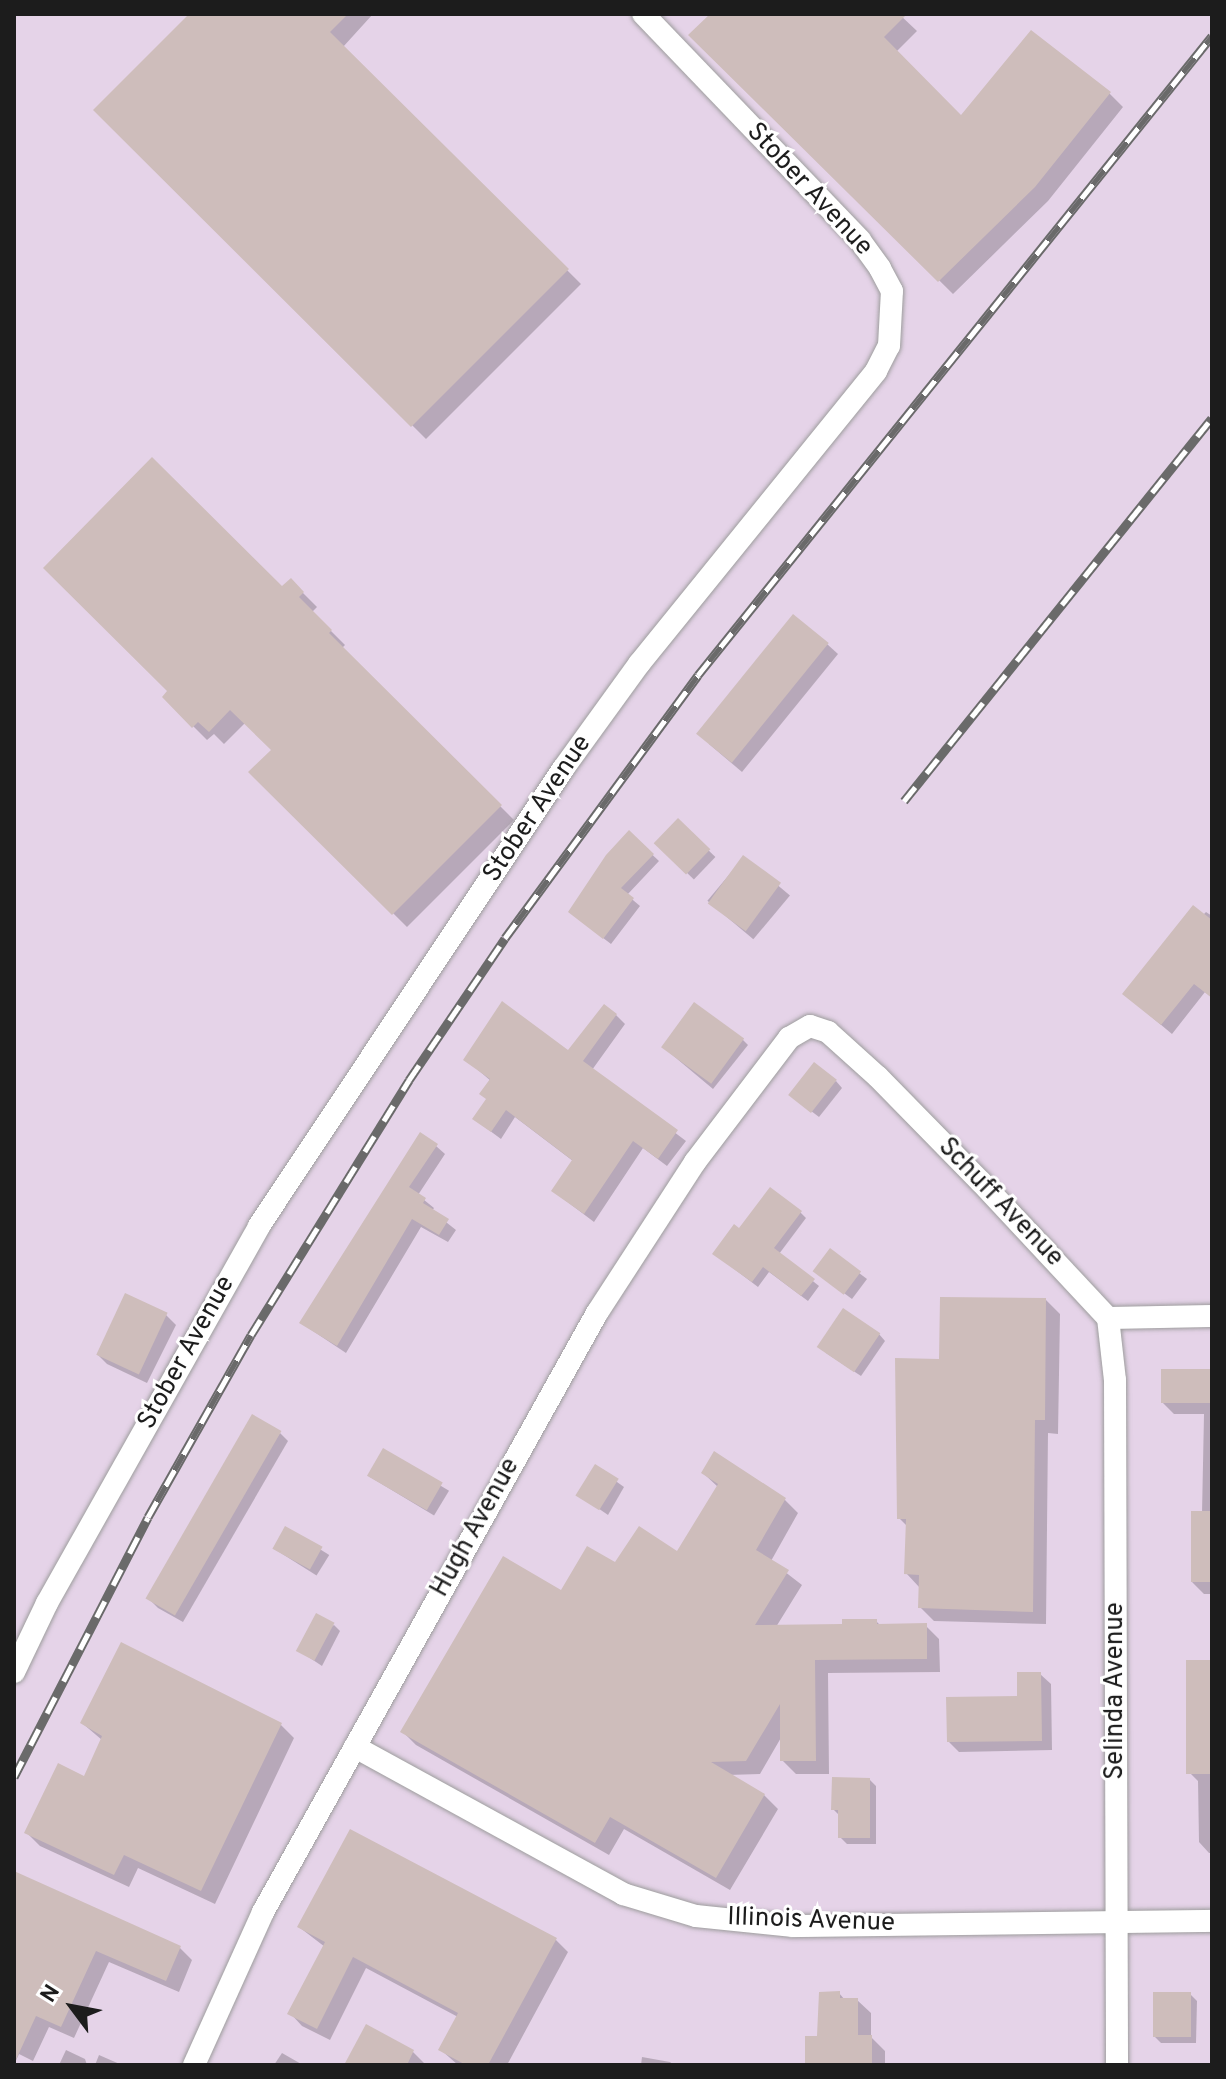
<!DOCTYPE html>
<style>
body{margin:0}
#map{position:relative;width:1226px;height:2079px;overflow:hidden;background:#eee6e1;font-family:Overpass,sans-serif}
div>[style]{position:absolute}
[style*='--x']{left:calc(var(--x)*1px);top:calc(var(--y)*1px);width:calc(var(--w)*1px);rotate:calc(var(--a)*1deg)}
.industrial>*{inset:0;background:#e5d3e8;transform-origin:0 0}
.shadow>*{inset:0;background:#0003;transform-origin:0 0}
.building>*{inset:0;background:#cebdbb;transform-origin:0 0}
.roads{filter:drop-shadow(0 0 2px #9d9d9d) drop-shadow(0 0 2px #9d9d9d)}
.minor>*{height:22px;margin:-11px;padding:0 11px;transform-origin:11px;border-radius:11px;background:#fff}
.rail>*{height:9px;margin-top:-4.5px;transform-origin:0;background:repeating-linear-gradient(90deg,#fff 0 18px,#6a6a6a 0 36px);box-sizing:border-box;border-block:2px solid #6a6a6a}
span{translate:-50% -50%;white-space:nowrap;text-align:center;line-height:1.15;-webkit-text-stroke:6px #fff;paint-order:stroke}
.street-label{font-size:26px;color:#1c1c1c}
.frame{position:absolute;inset:0;border:16px solid #1c1c1c;pointer-events:none}
.north{position:absolute;left:32px;top:1967px;width:80px;height:80px;-webkit-text-stroke:6px #fff;paint-order:stroke;rotate:302deg;font-size:22px;font-weight:700;line-height:32px;text-align:center;color:#1c1c1c}
.north::after{content:'';display:block;margin:auto;width:28px;height:36px;background:#1c1c1c;clip-path:polygon(50% 0,100% 100%,50% 72%,0 100%)}
</style>
<div id="map">
<div class="industrial">
<i style="left:14px;top:14px;width:1198px;height:2051px"></i>
</div>
<div class="shadow">
<i style="clip-path:polygon(192px 14px,373px 14px,343px 47px,581px 284px,426px 439px,96px 110px)"></i>
<i style="clip-path:polygon(713px 14px,899px 14px,917px 31px,896px 52px,962px 118px,1109px 93px,1123px 107px,1048px 201px,953px 294px,691px 35px)"></i>
<i style="clip-path:polygon(291px 581px,317px 607px,312px 612px,345px 645px,342px 648px,514px 820px,407px 927px,251px 772px,273px 750px,246px 722px,224px 744px,214px 734px,207px 740px,164px 697px)"></i>
<i style="clip-path:polygon(827px 644px,838px 654px,742px 772px,709px 744px)"></i>
<i style="left:678px;top:821px;width:52px;height:31px;rotate:44deg"></i>
<i style="clip-path:polygon(629px 833px,659px 861px,627px 895px,640px 906px,611px 944px,577px 918px)"></i>
<i style="left:744px;top:857px;width:60px;height:57px;rotate:40deg"></i>
<i style="clip-path:polygon(1206px 912px,1212px 916px,1212px 998px,1205px 992px,1172px 1034px,1124px 994px)"></i>
<i style="clip-path:polygon(616px 1015px,625px 1024px,592px 1070px,686px 1141px,667px 1166px,643px 1148px,594px 1222px,553px 1191px,573px 1161px,515px 1117px,501px 1139px,474px 1119px,487px 1100px,491px 1081px,465px 1059px,569px 1053px)"></i>
<i style="clip-path:polygon(742px 1039px,748px 1045px,713px 1089px,670px 1053px)"></i>
<i style="clip-path:polygon(836px 1081px,842px 1088px,819px 1117px,798px 1101px)"></i>
<i style="clip-path:polygon(436px 1146px,445px 1154px,418px 1195px,434px 1208px,432px 1211px,456px 1230px,448px 1242px,421px 1227px,346px 1353px,301px 1323px)"></i>
<i style="clip-path:polygon(800px 1212px,806px 1218px,779px 1254px,819px 1286px,808px 1301px,769px 1272px,758px 1287px,721px 1259px,739px 1230px)"></i>
<i style="clip-path:polygon(830px 1251px,867px 1279px,852px 1299px,822px 1277px)"></i>
<i style="clip-path:polygon(1046px 1300px,1060px 1314px,1058px 1434px,1048px 1433px,1046px 1624px,934px 1621px,920px 1607px,920px 1588px,906px 1573px,907px 1526px,899px 1518px,941px 1361px)"></i>
<i style="clip-path:polygon(166px 1315px,176px 1325px,147px 1383px,107px 1364px,97px 1354px)"></i>
<i style="clip-path:polygon(879px 1334px,885px 1341px,861px 1376px,826px 1353px)"></i>
<i style="clip-path:polygon(1212px 1372px,1212px 1594px,1204px 1594px,1192px 1582px,1202px 1513px,1204px 1414px,1174px 1414px,1162px 1402px)"></i>
<i style="clip-path:polygon(280px 1433px,288px 1441px,183px 1622px,158px 1608px,149px 1599px)"></i>
<i style="left:383px;top:1451px;width:77px;height:29px;rotate:31deg"></i>
<i style="clip-path:polygon(596px 1467px,624px 1487px,608px 1515px,579px 1495px)"></i>
<i style="clip-path:polygon(703px 1473px,785px 1500px,798px 1513px,771px 1561px,802px 1585px,776px 1627px,844px 1626px,876px 1621px,881px 1626px,926px 1626px,939px 1639px,940px 1672px,828px 1673px,829px 1774px,796px 1774px,782px 1760px,782px 1736px,760px 1774px,728px 1775px,764px 1795px,778px 1809px,730px 1890px,624px 1829px,609px 1855px,416px 1745px,403px 1732px,562px 1593px,615px 1565px,677px 1554px,718px 1487px)"></i>
<i style="left:286px;top:1528px;width:51px;height:24px;rotate:32deg"></i>
<i style="clip-path:polygon(334px 1625px,340px 1631px,322px 1666px,298px 1650px)"></i>
<i style="clip-path:polygon(1212px 1662px,1212px 1853px,1209px 1853px,1199px 1842px,1198px 1781px,1190px 1773px)"></i>
<i style="clip-path:polygon(1040px 1674px,1051px 1684px,1052px 1750px,959px 1752px,949px 1742px,1019px 1698px)"></i>
<i style="clip-path:polygon(82px 1723px,280px 1724px,294px 1738px,215px 1904px,138px 1868px,129px 1887px,40px 1846px,26px 1832px,85px 1778px,102px 1740px)"></i>
<i style="clip-path:polygon(870px 1780px,876px 1786px,876px 1844px,847px 1844px,840px 1837px,840px 1816px,833px 1809px)"></i>
<i style="clip-path:polygon(14px 1873px,180px 1948px,192px 1960px,179px 1992px,109px 1962px,74px 2038px,49px 2027px,33px 2061px,19px 2054px,14px 2065px)"></i>
<i style="clip-path:polygon(299px 1927px,556px 1940px,568px 1952px,507px 2065px,458px 2065px,441px 2050px,458px 2017px,366px 1968px,330px 2040px,302px 2026px,290px 2013px,325px 1947px)"></i>
<i style="clip-path:polygon(839px 1993px,845px 2000px,857px 2000px,871px 2013px,871px 2037px,885px 2051px,885px 2065px,807px 2065px)"></i>
<i style="clip-path:polygon(1190px 1994px,1197px 2001px,1196px 2043px,1161px 2043px,1154px 2036px)"></i>
<i style="clip-path:polygon(367px 2027px,413px 2052px,426px 2065px,346px 2065px)"></i>
<i style="clip-path:polygon(66px 2050px,85px 2059px,87px 2065px,59px 2065px)"></i>
<i style="clip-path:polygon(282px 2053px,303px 2065px,274px 2065px)"></i>
<i style="clip-path:polygon(99px 2055px,122px 2065px,95px 2065px)"></i>
<i style="clip-path:polygon(642px 2057px,670px 2062px,674px 2065px,641px 2065px)"></i>
</div>
<div class="building">
<i style="clip-path:polygon(189px 14px,348px 14px,330px 32px,569px 269px,411px 427px,93px 110px)"></i>
<i style="clip-path:polygon(710px 14px,907px 14px,884px 37px,961px 115px,1031px 30px,1111px 92px,1035px 187px,938px 282px,688px 35px)"></i>
<i style="clip-path:polygon(152px 457px,282px 586px,291px 578px,304px 592px,299px 597px,332px 630px,329px 633px,502px 805px,392px 915px,248px 772px,271px 750px,230px 710px,209px 732px,198px 722px,192px 728px,162px 697px,167px 691px,43px 568px)"></i>
<i style="left:793px;top:614px;width:46px;height:154px;rotate:39deg"></i>
<i style="left:678px;top:818px;width:45px;height:35px;rotate:44deg"></i>
<i style="clip-path:polygon(629px 830px,654px 854px,621px 888px,634px 898px,603px 939px,568px 912px,606px 855px)"></i>
<i style="left:743px;top:855px;width:47px;height:60px;rotate:36deg"></i>
<i style="clip-path:polygon(1193px 905px,1212px 920px,1212px 998px,1194px 984px,1161px 1025px,1122px 994px)"></i>
<i style="clip-path:polygon(502px 1001px,568px 1050px,604px 1004px,617px 1014px,583px 1061px,678px 1130px,658px 1159px,633px 1141px,584px 1214px,551px 1191px,572px 1160px,506px 1110px,491px 1132px,472px 1119px,486px 1099px,479px 1094px,490px 1079px,463px 1060px)"></i>
<i style="left:694px;top:1002px;width:62px;height:56px;rotate:36deg"></i>
<i style="left:814px;top:1062px;width:29px;height:42px;rotate:38deg"></i>
<i style="clip-path:polygon(420px 1132px,438px 1144px,409px 1187px,426px 1198px,423px 1203px,449px 1219px,439px 1235px,412px 1219px,337px 1346px,299px 1323px)"></i>
<i style="clip-path:polygon(770px 1187px,802px 1211px,774px 1248px,815px 1279px,801px 1296px,763px 1267px,752px 1282px,712px 1254px,734px 1224px,739px 1228px)"></i>
<i style="left:830px;top:1248px;width:39px;height:29px;rotate:37deg"></i>
<i style="left:125px;top:1293px;width:47px;height:68px;rotate:25deg"></i>
<i style="clip-path:polygon(940px 1297px,1046px 1298px,1045px 1420px,1035px 1420px,1033px 1612px,918px 1608px,919px 1575px,904px 1574px,906px 1519px,897px 1519px,895px 1358px,939px 1359px)"></i>
<i style="left:843px;top:1308px;width:45px;height:47px;rotate:34deg"></i>
<i style="left:1161px;top:1369px;width:51px;height:34px"></i>
<i style="left:252px;top:1414px;width:34px;height:213px;rotate:30deg"></i>
<i style="left:383px;top:1448px;width:69px;height:32px;rotate:30deg"></i>
<i style="clip-path:polygon(714px 1451px,786px 1498px,756px 1550px,789px 1570px,755px 1625px,842px 1624px,842px 1619px,877px 1619px,877px 1624px,927px 1623px,927px 1659px,815px 1660px,816px 1761px,780px 1761px,780px 1704px,746px 1761px,711px 1762px,765px 1794px,716px 1878px,610px 1817px,595px 1843px,400px 1732px,503px 1556px,561px 1590px,587px 1546px,615px 1562px,639px 1526px,677px 1551px,718px 1484px,701px 1473px)"></i>
<i style="left:595px;top:1464px;width:28px;height:37px;rotate:32deg"></i>
<i style="left:1191px;top:1511px;width:21px;height:71px"></i>
<i style="left:285px;top:1526px;width:43px;height:26px;rotate:29deg"></i>
<i style="left:316px;top:1613px;width:21px;height:43px;rotate:28deg"></i>
<i style="clip-path:polygon(121px 1642px,282px 1723px,201px 1891px,124px 1855px,114px 1875px,24px 1833px,58px 1763px,84px 1776px,102px 1736px,80px 1723px)"></i>
<i style="left:1212px;top:1660px;width:114px;height:26px;rotate:90deg"></i>
<i style="clip-path:polygon(1017px 1672px,1041px 1672px,1042px 1741px,947px 1742px,946px 1697px,1017px 1696px)"></i>
<i style="clip-path:polygon(832px 1777px,870px 1778px,870px 1838px,838px 1838px,838px 1810px,831px 1810px)"></i>
<i style="clip-path:polygon(350px 1829px,557px 1938px,488px 2065px,466px 2065px,438px 2050px,458px 2013px,353px 1957px,317px 2029px,287px 2014px,325px 1942px,297px 1927px)"></i>
<i style="clip-path:polygon(14px 1871px,181px 1946px,166px 1981px,96px 1951px,61px 2027px,36px 2016px,14px 2064px)"></i>
<i style="clip-path:polygon(840px 1991px,840px 1998px,858px 1998px,858px 2035px,872px 2035px,872px 2065px,805px 2065px,805px 2036px,817px 2036px,819px 1992px)"></i>
<i style="left:1153px;top:1992px;width:38px;height:45px"></i>
<i style="clip-path:polygon(366px 2024px,414px 2050px,407px 2065px,344px 2065px)"></i>
</div>
<div class="roads">
<div class="minor">
<i style="--x:1108;--y:1318;--w:62;--a:83.6"></i>
<i style="--x:1115;--y:1380;--w:685;--a:89.83"></i>
<i style="--x:14;--y:1672;--w:76;--a:-64.4"></i>
<i style="--x:47;--y:1603;--w:433;--a:-60.6"></i>
<i style="--x:259;--y:1226;--w:549;--a:-56.37"></i>
<i style="--x:563;--y:769;--w:130;--a:-54.1"></i>
<i style="--x:639;--y:664;--w:377;--a:-51"></i>
<i style="--x:876;--y:371;--w:28;--a:-63"></i>
<i style="--x:889;--y:346;--w:55;--a:-86.9"></i>
<i style="--x:892;--y:291;--w:26;--a:-118"></i>
<i style="--x:880;--y:268;--w:34;--a:-126"></i>
<i style="--x:860;--y:240;--w:313;--a:-133.8"></i>
<i style="--x:355;--y:1747;--w:306;--a:28.7"></i>
<i style="--x:623;--y:1894;--w:76;--a:16.8"></i>
<i style="--x:696;--y:1916;--w:98;--a:5.9"></i>
<i style="--x:793;--y:1926;--w:419;--a:-0.7"></i>
<i style="--x:194;--y:2065;--w:168;--a:-65.7"></i>
<i style="--x:263;--y:1912;--w:686;--a:-60.86"></i>
<i style="--x:597;--y:1313;--w:180;--a:-57"></i>
<i style="--x:695;--y:1162;--w:156;--a:-52.8"></i>
<i style="--x:789;--y:1038;--w:24;--a:-30"></i>
<i style="--x:810;--y:1026;--w:19;--a:18"></i>
<i style="--x:828;--y:1032;--w:67;--a:42"></i>
<i style="--x:878;--y:1077;--w:147;--a:45.6"></i>
<i style="--x:981;--y:1182;--w:186;--a:47"></i>
<i style="--x:1108;--y:1318;--w:104;--a:-1.1"></i>
</div>
</div>
<div class="rail">
<i style="--x:904;--y:801;--w:491;--a:-51.2"></i>
<i style="--x:14;--y:1777;--w:292;--a:-62.7"></i>
<i style="--x:148;--y:1517;--w:209;--a:-60.5"></i>
<i style="--x:251;--y:1335;--w:300;--a:-58.2"></i>
<i style="--x:409;--y:1080;--w:171;--a:-55.9"></i>
<i style="--x:505;--y:938;--w:326;--a:-53.7"></i>
<i style="--x:698;--y:675;--w:820;--a:-51.19"></i>
</div>
<div class="street-label">
<span style="left:809px;top:190px;rotate:47deg">Stober Avenue</span>
<span style="left:538px;top:809px;rotate:-56deg">Stober Avenue</span>
<span style="left:1000px;top:1203px;rotate:46deg">Schuff Avenue</span>
<span style="left:187px;top:1353px;rotate:-61deg">Stober Avenue</span>
<span style="left:476px;top:1528px;rotate:-61deg">Hugh Avenue</span>
<span style="left:1116px;top:1691px;rotate:-90deg">Selinda Avenue</span>
<span style="left:811px;top:1921px;rotate:2deg">Illinois Avenue</span>
</div>
<div class="frame"></div>
<div class="north">N</div>
</div>
